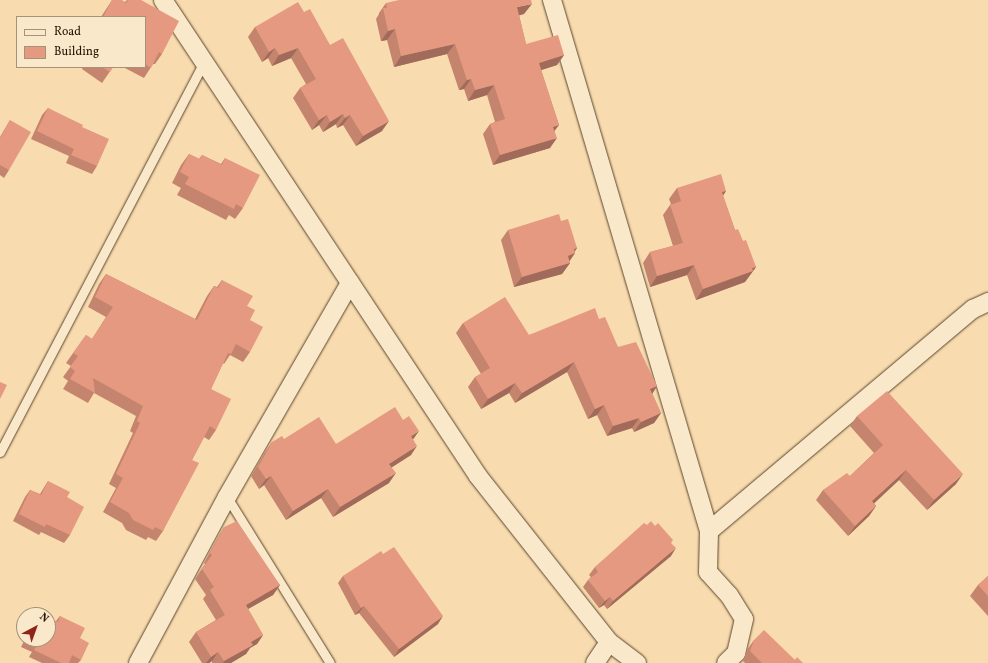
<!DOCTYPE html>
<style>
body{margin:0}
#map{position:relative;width:988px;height:663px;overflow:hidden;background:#f8dbae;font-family:Vollkorn,serif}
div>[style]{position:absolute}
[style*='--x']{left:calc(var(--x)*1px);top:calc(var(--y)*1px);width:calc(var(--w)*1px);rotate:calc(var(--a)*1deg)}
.roads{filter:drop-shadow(0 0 1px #5b442c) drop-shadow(0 0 1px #5b442c)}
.service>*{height:9px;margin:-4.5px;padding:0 4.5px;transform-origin:4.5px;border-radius:4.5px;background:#fae8ca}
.minor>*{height:18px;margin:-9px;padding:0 9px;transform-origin:9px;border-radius:9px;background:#fae8ca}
.wall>*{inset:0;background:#c5846e}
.shaded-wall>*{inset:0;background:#a06b5a}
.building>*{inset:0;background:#e59980}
span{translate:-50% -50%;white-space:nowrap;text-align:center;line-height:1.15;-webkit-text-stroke:3.5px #fae8ca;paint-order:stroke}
.legend{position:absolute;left:16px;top:16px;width:130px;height:52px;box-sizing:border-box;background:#fae8ca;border:1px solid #a69279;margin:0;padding:5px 7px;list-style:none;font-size:12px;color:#271200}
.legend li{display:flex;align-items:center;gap:8px;height:20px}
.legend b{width:20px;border:1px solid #a69279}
.north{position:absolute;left:16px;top:607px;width:40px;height:40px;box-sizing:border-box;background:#fae8ca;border:1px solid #a69279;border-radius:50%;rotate:41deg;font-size:11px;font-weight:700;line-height:16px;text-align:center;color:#271200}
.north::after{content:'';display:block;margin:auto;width:14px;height:18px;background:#8f2418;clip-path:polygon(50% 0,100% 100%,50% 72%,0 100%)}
</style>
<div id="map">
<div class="roads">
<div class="service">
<i style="--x:0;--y:452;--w:440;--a:-62.4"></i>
<i style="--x:227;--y:497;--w:195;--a:58.2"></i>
</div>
<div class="minor">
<i style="--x:163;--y:0;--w:571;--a:56.5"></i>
<i style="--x:478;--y:476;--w:211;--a:51.7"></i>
<i style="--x:609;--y:642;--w:35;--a:37"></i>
<i style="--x:552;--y:0;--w:554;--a:73.53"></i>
<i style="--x:709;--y:531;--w:41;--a:91.4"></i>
<i style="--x:708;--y:572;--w:31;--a:48"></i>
<i style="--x:729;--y:595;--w:28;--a:58"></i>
<i style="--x:744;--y:619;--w:35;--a:103"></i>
<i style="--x:736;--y:653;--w:14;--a:135"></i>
<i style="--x:709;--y:531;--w:345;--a:-40.1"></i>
<i style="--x:973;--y:309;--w:17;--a:-25"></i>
<i style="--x:138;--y:663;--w:188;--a:-61.8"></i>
<i style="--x:227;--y:497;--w:247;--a:-60.1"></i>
<i style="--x:595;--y:663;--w:25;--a:-56"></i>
</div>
</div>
<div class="wall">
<i style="clip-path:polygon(112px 0,121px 0,125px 2px,127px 0,141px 0,162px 54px,155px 64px,153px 64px,144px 78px,123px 67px,145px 67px,145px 17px,101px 17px)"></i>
<i style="clip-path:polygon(386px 3px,524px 14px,519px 15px,526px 44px,564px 55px,557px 65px,541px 70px,559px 125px,555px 130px,550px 148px,493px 165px,483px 134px,490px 124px,495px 122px,487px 95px,468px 101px,464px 89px,459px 90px,447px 54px,394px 67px,387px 40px,381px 41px,376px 19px,379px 14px,379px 13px)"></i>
<i style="clip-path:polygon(304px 12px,330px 45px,382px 131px,356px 146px,343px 125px,337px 128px,336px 124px,323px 132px,319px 125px,312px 130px,293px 98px,300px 88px,306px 84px,291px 58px,272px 66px,268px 58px,262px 62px,248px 37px,255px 27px)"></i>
<i style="clip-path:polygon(83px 67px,113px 67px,102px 83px,82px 69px)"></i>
<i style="clip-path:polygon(48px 108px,82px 127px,97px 166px,92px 174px,66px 163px,69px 156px,31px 139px,42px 115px)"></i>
<i style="clip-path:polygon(10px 120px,9px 170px,4px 178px,0 175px,0 137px)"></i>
<i style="clip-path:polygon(189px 154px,199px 159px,202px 155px,221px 164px,225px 158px,243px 208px,235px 219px,229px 215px,226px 220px,177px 195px,181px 188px,172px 183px,181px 165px)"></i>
<i style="clip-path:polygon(677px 188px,726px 191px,723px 196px,735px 230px,743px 241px,756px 267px,745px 282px,696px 300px,687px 275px,650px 287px,643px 263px,650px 252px,673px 246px,663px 215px,670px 205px,671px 204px,669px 199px)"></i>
<i style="clip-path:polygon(561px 221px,577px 248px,575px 251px,575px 253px,569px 262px,570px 263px,562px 274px,514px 287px,501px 240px,508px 230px)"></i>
<i style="clip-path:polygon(106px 274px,195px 319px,207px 296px,214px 286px,217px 287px,222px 280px,247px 306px,250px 320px,250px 352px,243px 362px,230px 355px,224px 364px,223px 363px,211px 389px,216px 430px,209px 440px,204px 437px,192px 460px,163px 531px,156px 541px,148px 537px,146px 540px,126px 530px,122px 523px,103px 512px,116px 488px,109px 484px,133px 433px,130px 431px,136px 416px,94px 393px,88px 403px,63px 389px,68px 381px,63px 377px,71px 366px,66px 363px,86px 335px,92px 339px,106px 317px,88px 307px,99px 284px)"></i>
<i style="clip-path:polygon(599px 319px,618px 347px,657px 386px,652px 393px,661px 413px,654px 423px,634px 432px,632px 428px,607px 436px,597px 415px,588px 419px,567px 372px,515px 403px,509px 393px,481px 409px,468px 387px,475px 377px,481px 374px,456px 333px,463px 323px,529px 335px)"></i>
<i style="clip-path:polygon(857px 416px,956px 484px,927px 510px,899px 480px,874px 503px,876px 506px,869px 516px,848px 536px,816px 500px,823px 490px,850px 476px,874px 453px,850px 426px)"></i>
<i style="clip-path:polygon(403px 420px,413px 439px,411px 455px,392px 467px,389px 483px,333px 517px,321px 498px,286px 520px,264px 485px,259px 489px,251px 476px,265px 452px,272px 442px,284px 439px,336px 444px)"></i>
<i style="clip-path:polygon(48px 481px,67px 497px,70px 535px,64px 543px,41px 532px,39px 535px,13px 521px,25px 497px,30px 490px,40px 494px,43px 489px)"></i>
<i style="clip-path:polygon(647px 525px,671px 543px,671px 556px,607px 609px,604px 605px,599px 608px,583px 587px,588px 580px,591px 577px,589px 575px,595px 567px)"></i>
<i style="clip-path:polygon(224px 527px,280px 585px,273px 595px,248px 609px,263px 635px,257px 644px,250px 648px,246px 654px,231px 663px,212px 663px,212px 661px,209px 663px,202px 663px,189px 642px,196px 632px,216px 620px,203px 599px,206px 595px,195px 579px,205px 564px,204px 563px,218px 537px)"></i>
<i style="clip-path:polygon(383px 554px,438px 624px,394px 657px,359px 613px,355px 615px,338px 583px,343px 576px)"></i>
<i style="clip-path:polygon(988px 576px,988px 616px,970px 596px,978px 585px)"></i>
<i style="clip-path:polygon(60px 616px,80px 638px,81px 660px,78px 663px,42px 663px,29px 657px,32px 652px,21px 647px,25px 639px,48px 639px,56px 621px)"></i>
<i style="clip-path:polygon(754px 640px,795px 660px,803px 663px,745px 663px,743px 661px,747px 650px)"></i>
</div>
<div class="shaded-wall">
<i style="clip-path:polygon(532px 4px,524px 14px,510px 18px,517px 7px)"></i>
<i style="clip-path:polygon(395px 29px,387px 40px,381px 41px,388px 31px)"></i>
<i style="clip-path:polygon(455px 44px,447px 54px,394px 67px,401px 56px)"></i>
<i style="clip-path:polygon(275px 48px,268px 58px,262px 62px,269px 52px)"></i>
<i style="clip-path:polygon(298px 48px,291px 58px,272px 66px,279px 55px)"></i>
<i style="clip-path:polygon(564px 55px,557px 65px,532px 73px,539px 63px)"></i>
<i style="clip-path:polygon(471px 79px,464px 89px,459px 90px,467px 80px)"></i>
<i style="clip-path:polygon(494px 85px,487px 95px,468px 101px,475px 90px)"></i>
<i style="clip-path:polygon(343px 114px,336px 124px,323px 132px,330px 122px)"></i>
<i style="clip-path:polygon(327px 115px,319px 125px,312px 130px,319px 120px)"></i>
<i style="clip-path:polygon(350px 115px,343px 125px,337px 128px,345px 118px)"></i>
<i style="clip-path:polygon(389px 121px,382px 131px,356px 146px,363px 136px)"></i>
<i style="clip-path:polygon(559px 125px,551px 135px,553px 127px)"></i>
<i style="clip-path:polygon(557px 138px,550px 148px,493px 165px,500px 155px)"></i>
<i style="clip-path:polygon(726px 191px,719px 201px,722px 192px)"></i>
<i style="clip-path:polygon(577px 248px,573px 254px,575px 253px,568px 263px,570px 263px,562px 274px,514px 287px,522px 277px,568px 256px,574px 249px)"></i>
<i style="clip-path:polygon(694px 265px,687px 275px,650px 287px,657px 276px)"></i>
<i style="clip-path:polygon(756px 267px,745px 282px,696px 300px,703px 289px)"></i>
<i style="clip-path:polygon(574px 362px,567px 372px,515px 403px,522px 393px)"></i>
<i style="clip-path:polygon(515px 383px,509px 393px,481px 409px,488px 399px)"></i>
<i style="clip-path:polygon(657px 386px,651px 396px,650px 389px)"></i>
<i style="clip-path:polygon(604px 405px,597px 415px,588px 419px,595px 409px)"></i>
<i style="clip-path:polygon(661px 413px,654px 423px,634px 432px,641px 422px)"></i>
<i style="clip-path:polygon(639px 418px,632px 428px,607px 436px,613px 426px)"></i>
<i style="clip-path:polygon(419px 431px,412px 441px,411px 436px)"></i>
<i style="clip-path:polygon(417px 446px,411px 455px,383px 473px,389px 464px)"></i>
<i style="clip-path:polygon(906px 470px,899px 480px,865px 512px,872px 501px)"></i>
<i style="clip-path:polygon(396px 473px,389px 483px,333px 517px,340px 507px)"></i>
<i style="clip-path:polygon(963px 474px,956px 484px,927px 510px,934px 500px)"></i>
<i style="clip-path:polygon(271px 476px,264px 485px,259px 489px,266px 479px)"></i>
<i style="clip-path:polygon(328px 489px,321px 498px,286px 520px,293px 511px)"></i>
<i style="clip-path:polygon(876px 506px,869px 516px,848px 536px,855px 526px)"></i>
<i style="clip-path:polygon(676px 548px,671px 556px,607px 609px,613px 601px)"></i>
<i style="clip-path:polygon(280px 585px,273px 595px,239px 614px,246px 605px)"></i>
<i style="clip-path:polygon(610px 597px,604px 605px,599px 608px,605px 601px)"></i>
<i style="clip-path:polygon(364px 606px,359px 613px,355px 615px,361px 608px)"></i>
<i style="clip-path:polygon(443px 616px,438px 624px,394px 657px,399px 649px)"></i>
<i style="clip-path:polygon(263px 635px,257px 644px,250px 648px,246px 654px,231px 663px,223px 663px,224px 661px,251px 642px)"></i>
<i style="clip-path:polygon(218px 652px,212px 661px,209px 663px,206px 663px,211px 657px)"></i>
</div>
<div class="building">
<i style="clip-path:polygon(112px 0,121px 0,126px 3px,128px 0,141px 0,179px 21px,162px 54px,159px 52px,151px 68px,145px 64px,145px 17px,103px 17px)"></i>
<i style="clip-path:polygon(399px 0,531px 0,532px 4px,517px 7px,526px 44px,558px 35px,564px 55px,539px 63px,559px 125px,553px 127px,557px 138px,500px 155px,490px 124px,505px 119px,494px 85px,475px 90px,471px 79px,467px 80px,455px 44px,401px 56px,395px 29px,388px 31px,383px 8px,387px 8px,386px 3px)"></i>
<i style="clip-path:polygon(298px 2px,304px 12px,310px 9px,330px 45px,343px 38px,389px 121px,363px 136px,350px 115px,345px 118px,343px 114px,330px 122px,327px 115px,319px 120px,300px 88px,316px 79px,298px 48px,279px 55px,275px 48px,269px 52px,255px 27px)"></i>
<i style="clip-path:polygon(102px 67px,113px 67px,110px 72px)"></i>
<i style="clip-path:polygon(48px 108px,83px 125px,82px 127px,109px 139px,97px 166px,71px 155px,74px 149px,37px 131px)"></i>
<i style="clip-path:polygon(10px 120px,31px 132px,9px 170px,0 165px,0 138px)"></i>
<i style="clip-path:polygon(189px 154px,200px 159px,202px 155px,222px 165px,225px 158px,260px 175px,243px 208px,236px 204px,234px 209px,185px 184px,189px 177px,180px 172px)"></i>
<i style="clip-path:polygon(721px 174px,726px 191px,722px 192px,735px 230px,738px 229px,743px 241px,746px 240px,756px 267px,752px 268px,753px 271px,703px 289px,694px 265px,657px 276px,650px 252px,683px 243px,670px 205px,681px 201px,677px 188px)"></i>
<i style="clip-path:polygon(559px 214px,561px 221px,568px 219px,577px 248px,574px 249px,575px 253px,568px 256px,570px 263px,522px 277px,508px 230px)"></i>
<i style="clip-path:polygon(106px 274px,197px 320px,214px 286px,218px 288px,222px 280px,253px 296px,247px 306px,255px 310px,250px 320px,263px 327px,250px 352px,236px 344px,231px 354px,228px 353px,211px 389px,231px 399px,216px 430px,210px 426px,192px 460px,199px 463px,163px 531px,155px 527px,153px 530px,133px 520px,129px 513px,110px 502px,123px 478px,116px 474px,140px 423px,137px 421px,143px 406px,93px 378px,95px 393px,70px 379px,75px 371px,70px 367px,78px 356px,73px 353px,86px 335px,92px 339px,113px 307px,95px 297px)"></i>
<i style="clip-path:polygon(505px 297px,529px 335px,595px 308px,599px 319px,605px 317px,618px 347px,636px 342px,657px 386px,650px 389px,661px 413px,641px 422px,639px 418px,613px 426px,604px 405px,595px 409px,574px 362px,522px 393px,515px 383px,488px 399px,475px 377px,490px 368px,463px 323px)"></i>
<i style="clip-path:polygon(0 382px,7px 385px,0 399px)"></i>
<i style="clip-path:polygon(887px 391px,963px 474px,934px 500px,906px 470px,872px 501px,876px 506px,855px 526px,823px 490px,847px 473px,850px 476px,883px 445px,857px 416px)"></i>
<i style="clip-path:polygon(395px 407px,403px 420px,409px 416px,419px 431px,411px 436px,417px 446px,389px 464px,396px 473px,340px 507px,328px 489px,293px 511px,271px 476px,266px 479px,258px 467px,272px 442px,282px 436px,284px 439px,319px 417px,336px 444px)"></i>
<i style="clip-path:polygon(48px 481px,70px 492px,67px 497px,84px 507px,70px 535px,46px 524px,45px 527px,19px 514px,30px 490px,41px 495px)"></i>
<i style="clip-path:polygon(237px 521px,280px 585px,246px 605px,263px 635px,251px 642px,253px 645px,224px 661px,218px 652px,211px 657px,196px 632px,225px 615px,210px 590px,214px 587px,202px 569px,212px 555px,210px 553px,224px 527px)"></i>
<i style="clip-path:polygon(651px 521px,655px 526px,658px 523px,673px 540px,671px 543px,676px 548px,613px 601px,610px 597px,605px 601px,588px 580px,598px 572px,595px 567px,644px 523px,647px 525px)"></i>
<i style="clip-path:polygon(394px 547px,443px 616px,399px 649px,364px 606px,361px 608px,343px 576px,381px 551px,383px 554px)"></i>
<i style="clip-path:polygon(988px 576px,988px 596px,978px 585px)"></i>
<i style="clip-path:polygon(60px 616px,85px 628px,80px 638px,89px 643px,81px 660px,72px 655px,69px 663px,61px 663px,34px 650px,37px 645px,26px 640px,26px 639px,48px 639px,48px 617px,58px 622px)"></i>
<i style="clip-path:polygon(764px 630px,795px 660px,797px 657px,803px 663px,762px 663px,750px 651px,754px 640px)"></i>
</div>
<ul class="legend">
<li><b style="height:5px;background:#fae8ca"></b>Road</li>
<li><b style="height:11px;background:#e59980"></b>Building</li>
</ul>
<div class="north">N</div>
</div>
